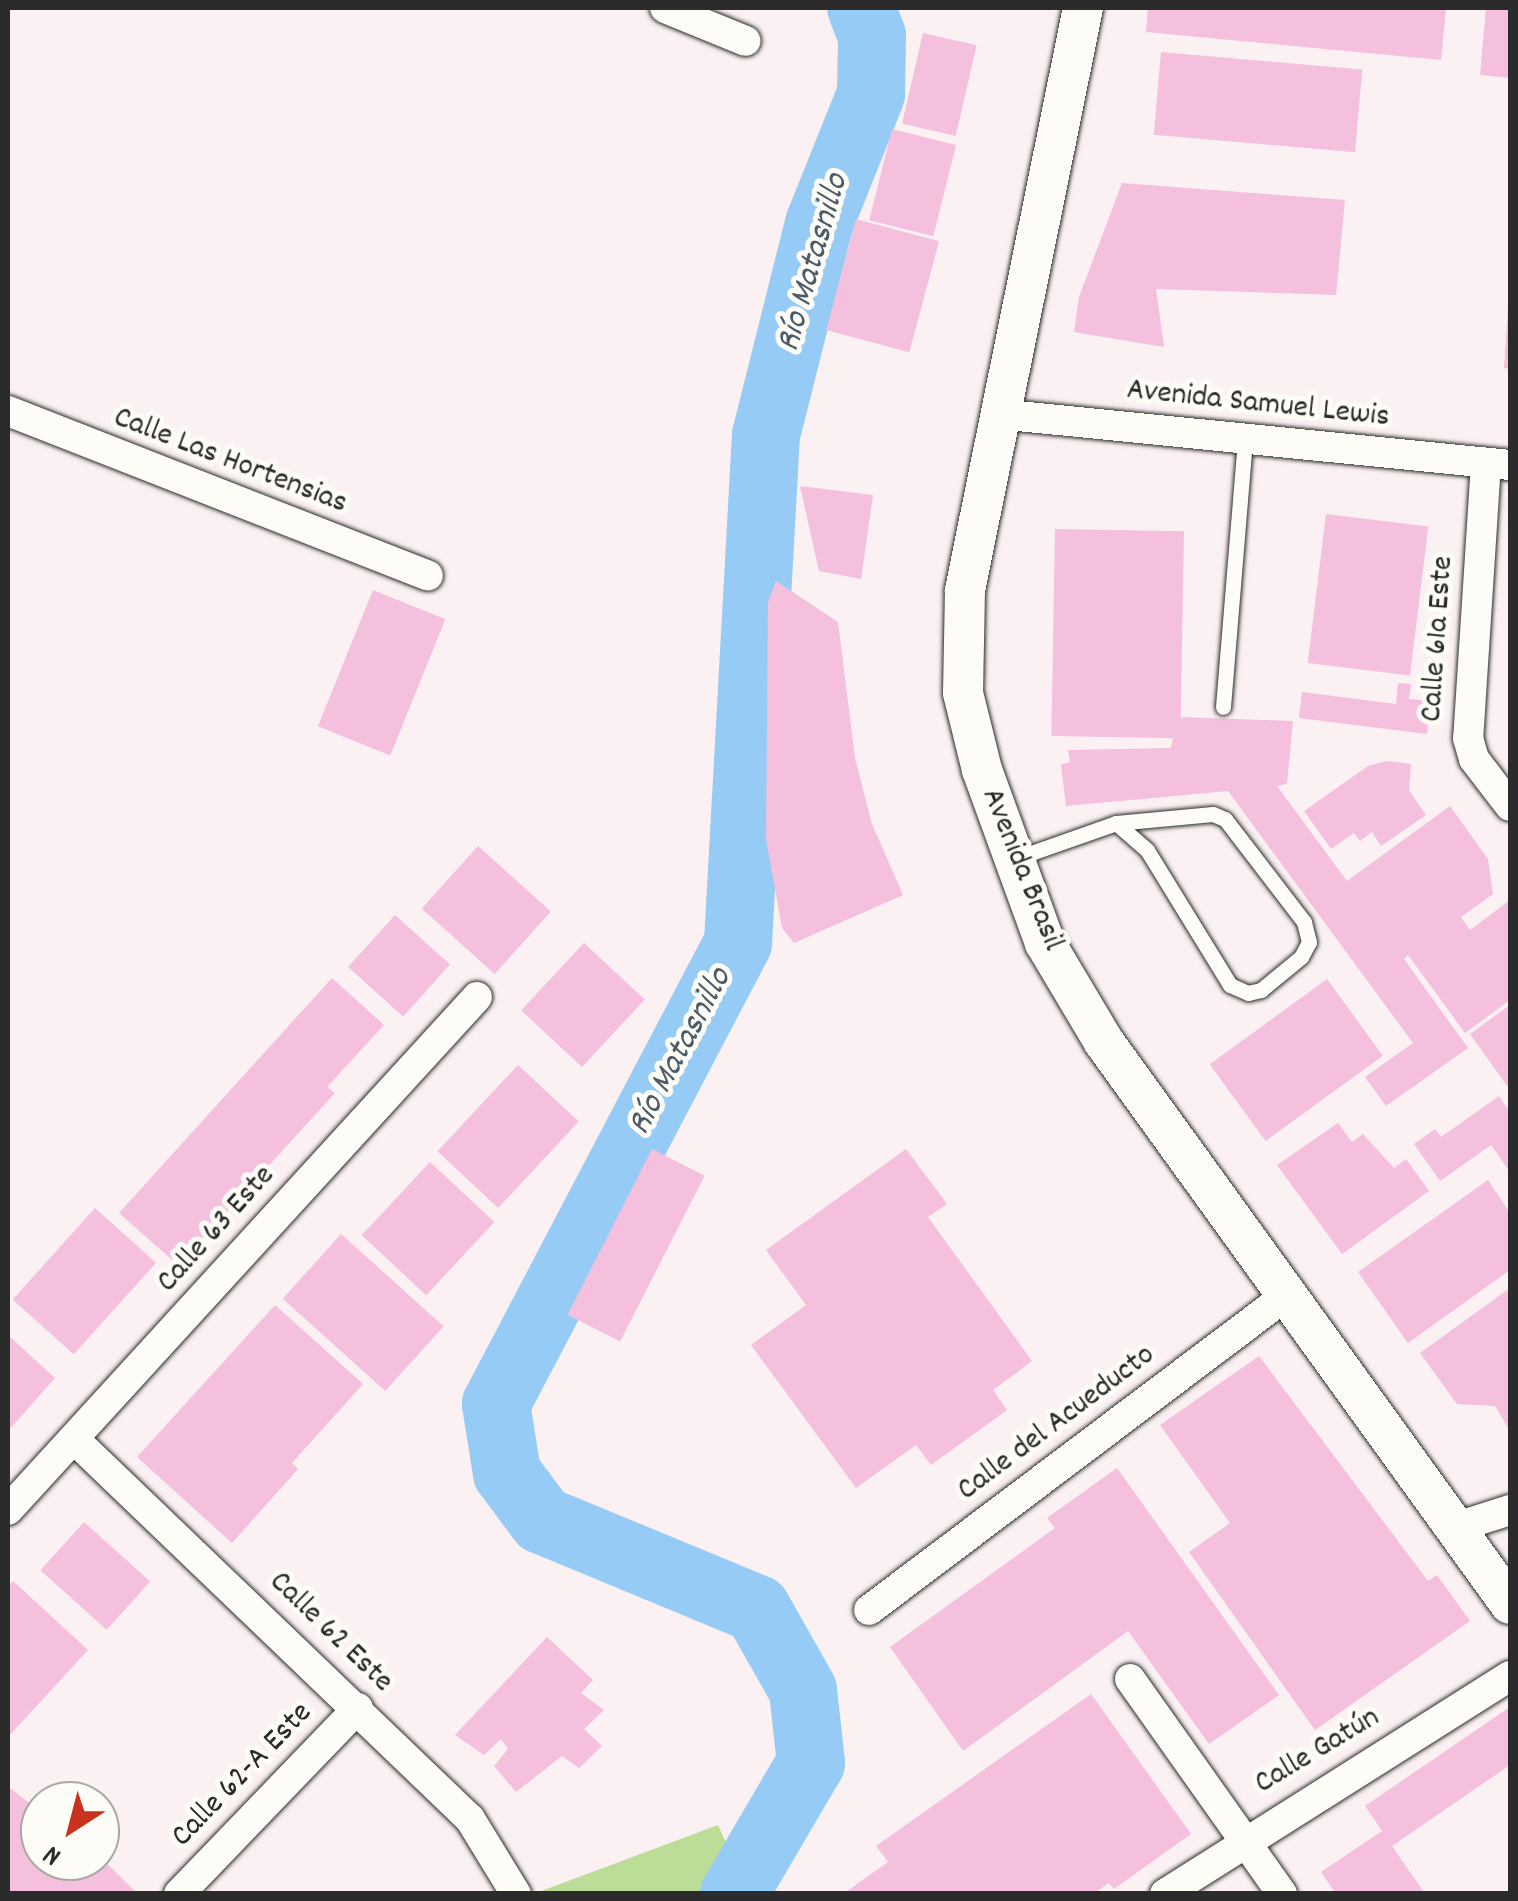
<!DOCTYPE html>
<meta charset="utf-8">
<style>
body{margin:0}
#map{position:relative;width:1518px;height:1901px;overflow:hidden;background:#fbf0f2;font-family:Dekko,sans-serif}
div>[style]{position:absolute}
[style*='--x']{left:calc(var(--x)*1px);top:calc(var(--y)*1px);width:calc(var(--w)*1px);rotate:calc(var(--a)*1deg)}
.green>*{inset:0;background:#bcdd97}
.river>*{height:68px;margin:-34px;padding:0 34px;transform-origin:34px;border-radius:34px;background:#95cbf4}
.building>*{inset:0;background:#f4c0dd;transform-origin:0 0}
.roads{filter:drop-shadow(0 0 2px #2b2b2b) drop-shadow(0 0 2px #2b2b2b)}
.service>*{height:15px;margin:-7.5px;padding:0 7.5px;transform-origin:7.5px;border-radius:7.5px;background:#fdfcf7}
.minor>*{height:30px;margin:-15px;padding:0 15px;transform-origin:15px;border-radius:15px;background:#fdfcf7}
.secondary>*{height:40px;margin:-20px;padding:0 20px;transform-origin:20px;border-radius:20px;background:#fdfcf7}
span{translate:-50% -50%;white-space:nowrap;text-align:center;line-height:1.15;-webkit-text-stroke:10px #fdfcf7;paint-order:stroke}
.street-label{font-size:32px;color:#2b2b2b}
.water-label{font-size:35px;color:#4b5b67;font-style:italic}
.frame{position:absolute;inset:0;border:10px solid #2b2b2b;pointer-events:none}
.north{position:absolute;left:20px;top:1781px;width:100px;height:100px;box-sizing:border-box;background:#fdfcf7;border:2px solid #a9a8a5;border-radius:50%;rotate:216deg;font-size:28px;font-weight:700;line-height:40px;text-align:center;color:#2b2b2b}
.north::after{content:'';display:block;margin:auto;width:35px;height:45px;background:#c8321e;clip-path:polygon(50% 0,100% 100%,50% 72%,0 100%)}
</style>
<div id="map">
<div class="green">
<i style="clip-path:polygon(718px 1825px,749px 1893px,516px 1894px,516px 1887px,536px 1893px)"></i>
</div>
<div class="river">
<i style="--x:734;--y:1894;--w:152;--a:-59.6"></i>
<i style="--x:811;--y:1763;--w:73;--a:-96.3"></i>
<i style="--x:803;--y:1690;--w:93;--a:-119.6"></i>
<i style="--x:757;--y:1609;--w:233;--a:-157.5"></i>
<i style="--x:542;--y:1520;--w:59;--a:-126.7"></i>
<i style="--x:507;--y:1473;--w:70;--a:-99.1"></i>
<i style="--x:496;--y:1404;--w:521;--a:-62.3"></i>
<i style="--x:738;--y:943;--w:509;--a:-86.85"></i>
<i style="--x:766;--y:435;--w:218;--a:-75.9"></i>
<i style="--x:819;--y:224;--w:140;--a:-68.2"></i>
<i style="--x:871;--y:94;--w:58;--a:-89"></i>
<i style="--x:872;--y:36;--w:30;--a:-111"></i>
</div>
<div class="building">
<i style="clip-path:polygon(1148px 8px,1446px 8px,1441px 60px,1146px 32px)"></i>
<i style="clip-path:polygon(1486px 8px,1510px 8px,1510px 78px,1480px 75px)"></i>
<i style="left:923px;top:33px;width:55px;height:93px;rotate:13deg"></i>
<i style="left:1161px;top:52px;width:202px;height:83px;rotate:5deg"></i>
<i style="left:892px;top:129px;width:66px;height:94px;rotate:14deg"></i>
<i style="clip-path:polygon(1122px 183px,1345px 200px,1336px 295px,1156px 289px,1164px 347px,1074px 332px,1079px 297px)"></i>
<i style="left:856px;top:219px;width:86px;height:115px;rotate:15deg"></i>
<i style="clip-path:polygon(1508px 308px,1510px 308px,1510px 369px,1504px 368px)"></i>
<i style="clip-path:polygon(800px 486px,873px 495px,861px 579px,819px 571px)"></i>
<i style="left:1326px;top:514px;width:103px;height:150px;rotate:7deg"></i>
<i style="left:1055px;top:529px;width:129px;height:207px;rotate:1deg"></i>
<i style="clip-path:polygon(776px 581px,838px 622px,855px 758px,872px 824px,903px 895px,794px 943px,782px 928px,766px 839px,768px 602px)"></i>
<i style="left:373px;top:590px;width:78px;height:147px;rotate:22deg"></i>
<i style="clip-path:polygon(1398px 683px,1411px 684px,1409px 699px,1431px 701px,1427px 734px,1299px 718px,1302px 692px,1396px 704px)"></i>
<i style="clip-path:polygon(1177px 717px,1293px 721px,1287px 784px,1277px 786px,1347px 881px,1450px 806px,1488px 859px,1493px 894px,1461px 917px,1470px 930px,1510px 900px,1510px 1000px,1465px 1033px,1408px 955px,1404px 959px,1468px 1048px,1386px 1106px,1365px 1077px,1413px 1043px,1228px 791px,1066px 806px,1061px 765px,1070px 762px,1068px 750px,1171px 748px)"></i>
<i style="clip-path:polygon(1387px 761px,1411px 764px,1409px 790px,1426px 815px,1381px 846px,1372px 832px,1360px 841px,1354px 833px,1331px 849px,1304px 811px,1368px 766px)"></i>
<i style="left:478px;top:846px;width:98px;height:84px;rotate:42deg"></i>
<i style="left:395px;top:915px;width:74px;height:70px;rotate:42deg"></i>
<i style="left:584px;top:943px;width:83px;height:92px;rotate:43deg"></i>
<i style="clip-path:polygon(332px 978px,384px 1025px,327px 1087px,335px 1093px,178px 1265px,119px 1213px)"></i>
<i style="left:1327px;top:979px;width:95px;height:145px;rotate:54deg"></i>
<i style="clip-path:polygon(1510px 1005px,1510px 1090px,1470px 1034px)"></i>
<i style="left:518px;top:1065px;width:83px;height:118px;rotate:43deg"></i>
<i style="clip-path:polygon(1499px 1096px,1510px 1112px,1510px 1172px,1491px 1145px,1440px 1181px,1414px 1144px,1435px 1129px,1441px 1137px)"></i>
<i style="clip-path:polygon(1338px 1123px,1352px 1142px,1363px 1134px,1394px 1168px,1406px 1159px,1429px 1191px,1342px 1254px,1277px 1165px)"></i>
<i style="left:652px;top:1149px;width:59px;height:186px;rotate:27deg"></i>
<i style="clip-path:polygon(906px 1149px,947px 1204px,928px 1217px,1032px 1361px,993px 1390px,1007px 1410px,931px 1465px,916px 1445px,856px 1488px,751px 1345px,806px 1305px,766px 1250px)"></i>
<i style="left:430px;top:1162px;width:88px;height:100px;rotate:43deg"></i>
<i style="clip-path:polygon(1488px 1180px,1510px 1213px,1510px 1270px,1408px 1343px,1358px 1272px)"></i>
<i style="left:95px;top:1208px;width:82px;height:123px;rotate:42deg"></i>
<i style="left:341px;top:1234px;width:138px;height:87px;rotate:42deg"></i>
<i style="clip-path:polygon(1510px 1288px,1508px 1342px,1510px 1431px,1495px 1406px,1457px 1404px,1420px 1353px)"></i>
<i style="clip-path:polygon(275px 1305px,363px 1384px,292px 1463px,298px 1469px,232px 1543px,137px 1457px)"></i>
<i style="clip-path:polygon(8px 1335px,55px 1378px,8px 1431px)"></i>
<i style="clip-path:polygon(1259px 1356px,1428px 1581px,1437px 1575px,1470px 1621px,1315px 1730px,1189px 1552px,1230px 1523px,1160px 1425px)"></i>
<i style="clip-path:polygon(1117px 1468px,1279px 1695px,1209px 1744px,1128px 1631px,963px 1751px,890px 1647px,1055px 1528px,1047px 1518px)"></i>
<i style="left:84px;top:1522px;width:89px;height:65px;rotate:42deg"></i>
<i style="clip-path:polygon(13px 1581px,88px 1650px,8px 1737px,8px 1587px)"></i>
<i style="clip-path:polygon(547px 1637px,593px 1680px,581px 1693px,604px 1710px,584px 1729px,602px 1746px,579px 1768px,562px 1756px,516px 1792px,494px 1766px,508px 1749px,501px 1739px,484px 1755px,455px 1735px)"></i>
<i style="clip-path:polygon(1091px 1694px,1191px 1834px,1114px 1889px,1109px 1883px,1093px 1894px,843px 1894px,888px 1862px,876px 1846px)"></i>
<i style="clip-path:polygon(1510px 1707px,1510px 1765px,1392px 1846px,1425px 1894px,1336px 1894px,1321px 1872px,1382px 1831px,1365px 1806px)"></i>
<i style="clip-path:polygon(10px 1788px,40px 1811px,40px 1861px,100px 1857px,138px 1894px,8px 1894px)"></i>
</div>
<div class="roads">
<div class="service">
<i style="--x:1223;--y:707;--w:270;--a:-85.3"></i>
<i style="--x:1014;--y:859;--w:108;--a:-19.4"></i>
<i style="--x:1116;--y:823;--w:97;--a:-5.3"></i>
<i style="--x:1213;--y:814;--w:13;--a:23"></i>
<i style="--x:1225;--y:819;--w:130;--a:52.5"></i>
<i style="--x:1304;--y:922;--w:21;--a:76"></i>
<i style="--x:1309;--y:942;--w:17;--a:118"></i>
<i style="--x:1301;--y:957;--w:52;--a:140.5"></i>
<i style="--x:1261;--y:990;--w:13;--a:167"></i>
<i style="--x:1248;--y:993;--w:20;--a:-156"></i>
<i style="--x:1230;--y:985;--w:158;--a:-121.6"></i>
<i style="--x:1147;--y:850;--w:41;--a:-138.9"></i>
</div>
<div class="minor">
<i style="--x:665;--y:8;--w:87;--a:22.2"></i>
<i style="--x:8;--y:411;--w:451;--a:21.4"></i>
<i style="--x:998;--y:414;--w:515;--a:5.69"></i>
<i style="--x:1486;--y:463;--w:276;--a:93.7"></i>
<i style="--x:1468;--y:738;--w:22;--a:74"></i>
<i style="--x:1474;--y:759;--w:59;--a:52.5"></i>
<i style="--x:74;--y:1439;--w:549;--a:43.82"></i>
<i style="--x:470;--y:1819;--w:88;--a:58.5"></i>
<i style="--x:8;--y:1510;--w:695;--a:-47.57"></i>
<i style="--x:1454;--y:1528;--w:59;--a:-17.8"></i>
<i style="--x:869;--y:1610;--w:523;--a:-37"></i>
<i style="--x:1130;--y:1679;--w:263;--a:54.7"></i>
<i style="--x:179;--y:1894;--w:258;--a:-46.1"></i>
<i style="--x:1165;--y:1894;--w:408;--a:-32.3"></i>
</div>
<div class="secondary">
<i style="--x:1083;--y:8;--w:594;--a:101.46"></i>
<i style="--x:965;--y:590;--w:103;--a:91.1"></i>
<i style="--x:963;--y:693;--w:79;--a:76.1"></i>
<i style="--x:982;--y:770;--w:184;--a:70"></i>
<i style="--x:1045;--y:943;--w:115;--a:59.2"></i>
<i style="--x:1104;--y:1042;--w:693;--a:54.15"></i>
</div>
</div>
<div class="street-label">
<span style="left:1258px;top:405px;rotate:6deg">Avenida Samuel Lewis</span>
<span style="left:230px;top:462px;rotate:21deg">Calle Las Hortensias</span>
<span style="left:1439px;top:639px;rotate:-86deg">Calle 61a Este</span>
<span style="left:1021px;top:870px;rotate:68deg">Avenida Brasil</span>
<span style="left:217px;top:1230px;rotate:-48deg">Calle 63 Este</span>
<span style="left:1057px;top:1424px;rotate:-37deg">Calle del Acueducto</span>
<span style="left:330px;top:1633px;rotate:44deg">Calle 62 Este</span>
<span style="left:1318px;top:1752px;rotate:-31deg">Calle Gatún</span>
<span style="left:243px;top:1776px;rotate:-46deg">Calle 62-A Este</span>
</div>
<div class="water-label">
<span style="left:814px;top:263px;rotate:-74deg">Río Matasnillo</span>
<span style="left:681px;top:1052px;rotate:-62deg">Río Matasnillo</span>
</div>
<div class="frame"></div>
<div class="north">N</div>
</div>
